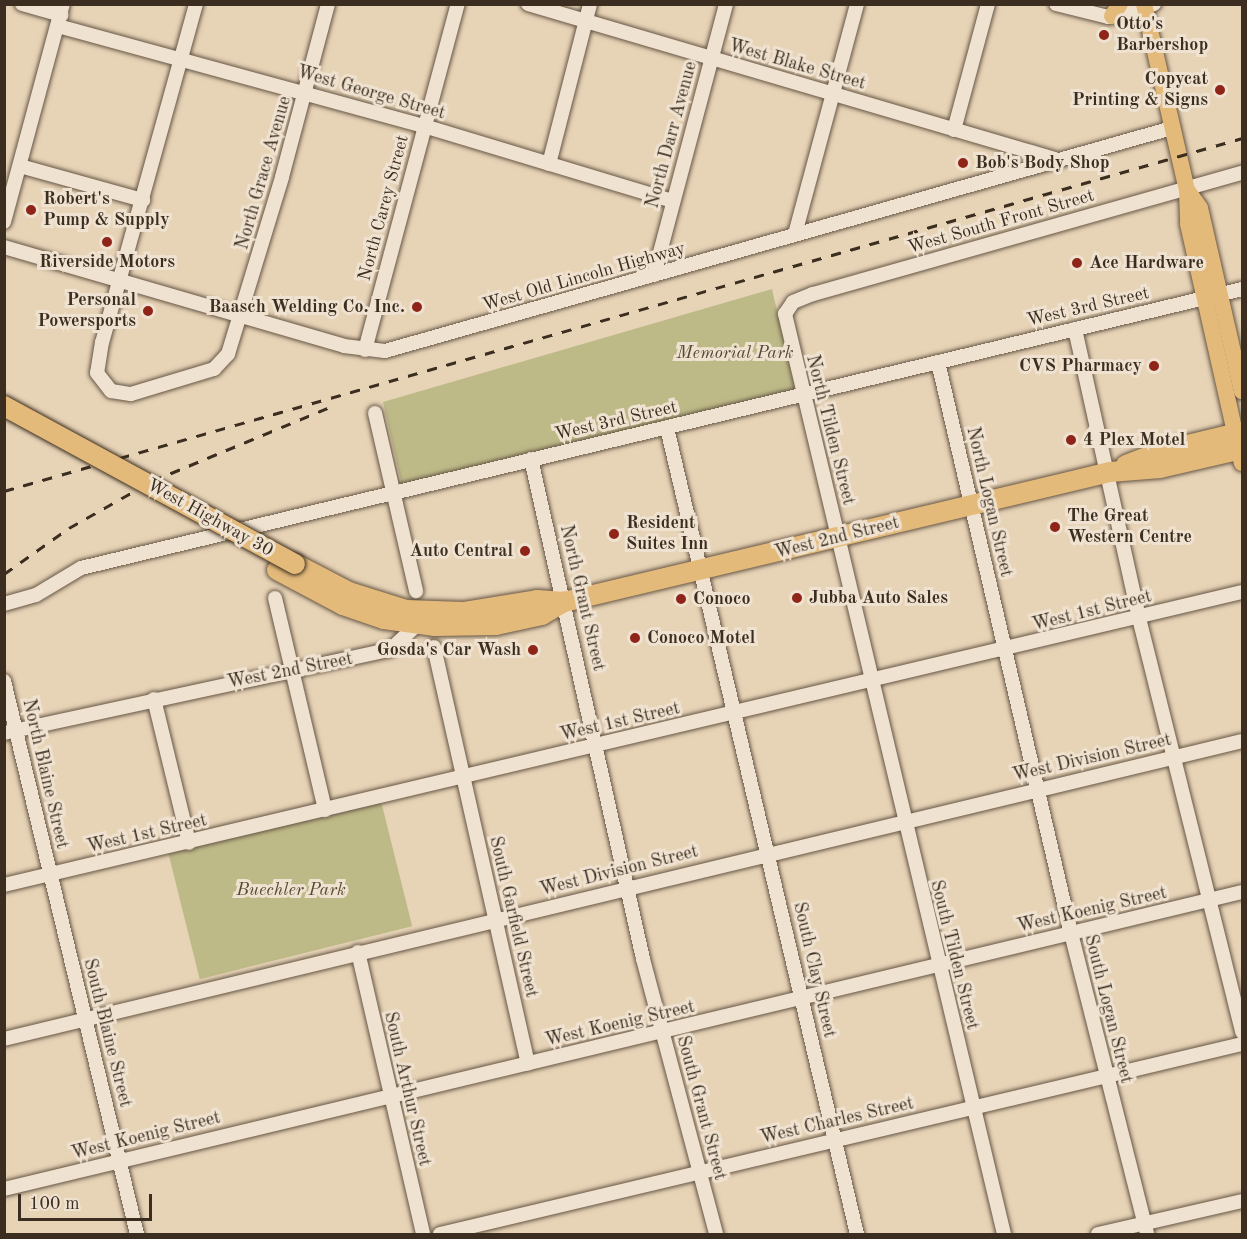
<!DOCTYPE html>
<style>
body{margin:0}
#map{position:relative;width:1247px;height:1239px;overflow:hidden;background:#e7d3b6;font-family:"Old Standard TT",serif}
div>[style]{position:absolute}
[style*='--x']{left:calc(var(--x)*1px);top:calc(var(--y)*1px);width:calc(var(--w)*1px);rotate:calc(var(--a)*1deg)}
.green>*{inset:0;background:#beba88;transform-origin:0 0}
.roads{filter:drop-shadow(0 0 2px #665645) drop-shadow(0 0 2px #665645)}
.minor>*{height:14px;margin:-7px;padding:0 7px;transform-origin:7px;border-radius:7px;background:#efe2d0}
.major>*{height:16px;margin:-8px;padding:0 8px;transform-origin:8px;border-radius:8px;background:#e4ba7b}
.highway>*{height:20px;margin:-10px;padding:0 10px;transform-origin:10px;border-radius:10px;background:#e4ba7b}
.rail>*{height:3px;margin-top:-1.5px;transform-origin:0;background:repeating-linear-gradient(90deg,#3b2d1f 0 10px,transparent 0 20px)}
.bridges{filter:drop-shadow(0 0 2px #3b2d1f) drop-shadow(0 0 2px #3b2d1f)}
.highway-bridge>*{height:20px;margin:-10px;padding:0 10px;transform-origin:10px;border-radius:10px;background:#e4ba7b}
.dots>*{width:16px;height:16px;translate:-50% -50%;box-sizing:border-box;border:3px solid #efe2d0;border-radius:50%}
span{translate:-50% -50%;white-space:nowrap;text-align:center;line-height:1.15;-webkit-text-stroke:6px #efe2d0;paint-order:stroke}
.poi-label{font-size:18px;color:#3b2d1f;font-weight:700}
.left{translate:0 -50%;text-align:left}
.right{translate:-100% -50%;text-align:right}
.street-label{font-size:18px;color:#3b2d1f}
.park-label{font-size:18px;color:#554934;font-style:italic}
.frame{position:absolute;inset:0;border:6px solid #3b2d1f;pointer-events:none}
.scale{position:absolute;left:18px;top:1194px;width:134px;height:27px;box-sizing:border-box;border:3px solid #3b2d1f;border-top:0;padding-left:8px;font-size:18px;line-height:21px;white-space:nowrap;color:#3b2d1f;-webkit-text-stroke:4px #efe2d0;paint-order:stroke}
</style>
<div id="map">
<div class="green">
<i style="clip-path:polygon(772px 289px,795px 390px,402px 485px,383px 402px)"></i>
<i style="left:381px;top:801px;width:129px;height:219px;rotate:76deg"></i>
</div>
<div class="roads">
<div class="minor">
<i style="--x:22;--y:4;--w:41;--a:15.8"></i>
<i style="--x:196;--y:4;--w:351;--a:105.5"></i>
<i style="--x:102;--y:342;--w:31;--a:99"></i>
<i style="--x:97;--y:373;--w:23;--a:52"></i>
<i style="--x:111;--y:391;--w:20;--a:9"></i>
<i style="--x:131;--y:394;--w:87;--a:-16.8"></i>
<i style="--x:214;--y:369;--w:21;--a:-47"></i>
<i style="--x:228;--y:354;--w:185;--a:-73"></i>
<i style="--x:282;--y:177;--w:179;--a:-75.1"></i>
<i style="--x:528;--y:4;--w:549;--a:16.39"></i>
<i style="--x:1056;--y:4;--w:54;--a:14"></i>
<i style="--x:1108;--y:17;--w:48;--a:-15.8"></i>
<i style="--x:58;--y:26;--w:379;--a:15.3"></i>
<i style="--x:424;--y:126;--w:260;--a:16.8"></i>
<i style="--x:954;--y:130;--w:131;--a:-74.9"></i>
<i style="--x:549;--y:164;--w:165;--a:-75.6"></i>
<i style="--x:20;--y:166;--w:128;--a:15.5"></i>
<i style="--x:4;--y:222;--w:226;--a:-74.9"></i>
<i style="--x:795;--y:234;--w:238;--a:-74.9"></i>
<i style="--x:4;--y:247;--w:354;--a:16.2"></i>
<i style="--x:344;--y:346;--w:41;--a:7"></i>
<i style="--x:385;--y:351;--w:818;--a:-15.82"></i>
<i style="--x:654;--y:275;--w:280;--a:-75.1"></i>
<i style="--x:1075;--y:329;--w:296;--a:77.5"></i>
<i style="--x:1139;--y:618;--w:427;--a:76"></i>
<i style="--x:365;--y:350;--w:358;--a:-75"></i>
<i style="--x:938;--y:362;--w:586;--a:76.89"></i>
<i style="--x:1071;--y:933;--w:310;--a:75.8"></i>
<i style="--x:375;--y:413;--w:183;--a:77"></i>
<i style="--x:667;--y:428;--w:828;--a:76.74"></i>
<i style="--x:531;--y:459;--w:512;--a:77.37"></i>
<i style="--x:643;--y:959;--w:285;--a:75.1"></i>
<i style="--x:275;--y:598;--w:218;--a:76.7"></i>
<i style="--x:4;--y:604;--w:33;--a:-16"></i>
<i style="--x:36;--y:595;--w:52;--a:-31"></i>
<i style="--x:81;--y:568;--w:1194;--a:-13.51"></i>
<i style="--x:434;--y:647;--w:427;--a:77.3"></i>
<i style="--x:4;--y:681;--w:569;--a:76.48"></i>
<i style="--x:154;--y:699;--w:148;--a:76.3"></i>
<i style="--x:4;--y:733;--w:396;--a:-12.2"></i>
<i style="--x:391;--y:649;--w:35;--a:-43"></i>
<i style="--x:4;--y:885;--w:1272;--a:-13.32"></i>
<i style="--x:358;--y:952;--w:289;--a:77"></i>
<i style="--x:4;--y:1039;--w:1273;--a:-13.53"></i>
<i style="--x:4;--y:1189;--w:1273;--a:-13.49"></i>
<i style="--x:440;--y:1234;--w:824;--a:-13.33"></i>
<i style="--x:1004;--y:1234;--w:946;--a:-103.39"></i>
<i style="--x:785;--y:314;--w:14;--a:-56"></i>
<i style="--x:793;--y:302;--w:22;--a:-22"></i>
<i style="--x:813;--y:294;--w:446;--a:-15.8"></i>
<i style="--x:1098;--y:1234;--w:148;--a:-12.9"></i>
</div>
<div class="major">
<i style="--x:1144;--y:4;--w:191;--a:77"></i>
<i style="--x:1187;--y:190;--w:34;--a:88"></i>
<i style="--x:1188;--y:224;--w:245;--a:77.3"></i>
<i style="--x:1112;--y:16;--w:14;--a:-56"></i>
<i style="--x:1187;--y:190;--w:22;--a:54"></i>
<i style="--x:1200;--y:208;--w:188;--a:77.1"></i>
</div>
<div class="highway">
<i style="--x:1126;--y:465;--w:40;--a:-21"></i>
<i style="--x:1163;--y:451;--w:81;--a:-13.5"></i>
<i style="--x:295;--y:564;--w:61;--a:27.4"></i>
<i style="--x:349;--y:592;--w:60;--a:17.5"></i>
<i style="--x:406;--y:610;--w:57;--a:2"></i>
<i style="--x:463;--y:612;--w:75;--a:-9.2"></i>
<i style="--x:537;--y:600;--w:27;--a:4"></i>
<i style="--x:277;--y:570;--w:75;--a:27.9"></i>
<i style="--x:343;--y:605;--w:43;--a:18.9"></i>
<i style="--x:384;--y:619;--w:50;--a:8"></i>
<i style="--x:434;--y:626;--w:62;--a:-0.9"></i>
<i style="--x:496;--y:625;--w:47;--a:-12.3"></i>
<i style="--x:542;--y:615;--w:26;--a:-31"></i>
<i style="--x:564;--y:602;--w:561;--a:-13.39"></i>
<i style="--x:1110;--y:472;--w:50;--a:-4.6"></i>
<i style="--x:1160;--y:468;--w:84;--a:-13"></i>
</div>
</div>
<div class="rail">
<i style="--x:4;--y:491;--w:1287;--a:-15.91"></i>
<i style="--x:4;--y:574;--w:80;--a:-35.3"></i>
<i style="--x:69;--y:528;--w:95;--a:-29.5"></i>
<i style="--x:152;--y:481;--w:195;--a:-22.6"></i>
</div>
<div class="bridges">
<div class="highway-bridge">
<i style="--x:4;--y:406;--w:331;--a:28.5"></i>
</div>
</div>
<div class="dots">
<i style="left:1104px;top:35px;background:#8f2418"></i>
<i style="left:1220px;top:90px;background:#8f2418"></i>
<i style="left:963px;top:163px;background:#8f2418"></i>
<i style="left:31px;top:210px;background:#8f2418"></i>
<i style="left:107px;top:242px;background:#8f2418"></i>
<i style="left:1077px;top:263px;background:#8f2418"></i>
<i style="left:417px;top:307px;background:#8f2418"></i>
<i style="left:148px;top:311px;background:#8f2418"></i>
<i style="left:1154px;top:366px;background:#8f2418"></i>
<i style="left:1071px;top:440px;background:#8f2418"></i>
<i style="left:1055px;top:527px;background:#8f2418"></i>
<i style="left:614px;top:534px;background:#8f2418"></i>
<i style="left:525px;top:551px;background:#8f2418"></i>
<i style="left:797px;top:598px;background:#8f2418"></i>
<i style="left:681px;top:599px;background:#8f2418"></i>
<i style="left:635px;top:638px;background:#8f2418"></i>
<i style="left:533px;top:650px;background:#8f2418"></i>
</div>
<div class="poi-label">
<span class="left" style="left:1116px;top:35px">Otto's<br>Barbershop</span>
<span class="right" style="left:1208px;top:90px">Copycat<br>Printing &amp; Signs</span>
<span class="left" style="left:975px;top:163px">Bob's Body Shop</span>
<span class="left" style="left:43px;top:210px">Robert's<br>Pump &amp; Supply</span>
<span style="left:107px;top:262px">Riverside Motors</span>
<span class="left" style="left:1089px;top:263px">Ace Hardware</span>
<span class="right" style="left:136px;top:311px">Personal<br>Powersports</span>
<span class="right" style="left:405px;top:307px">Baasch Welding Co. Inc.</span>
<span class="right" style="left:1142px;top:366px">CVS Pharmacy</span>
<span class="left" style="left:1083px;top:440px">4 Plex Motel</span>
<span class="left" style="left:1067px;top:527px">The Great<br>Western Centre</span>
<span class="left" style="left:626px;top:534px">Resident<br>Suites Inn</span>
<span class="right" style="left:513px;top:551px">Auto Central</span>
<span class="left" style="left:809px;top:598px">Jubba Auto Sales</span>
<span class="left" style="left:693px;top:599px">Conoco</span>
<span class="left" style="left:647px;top:638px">Conoco Motel</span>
<span class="right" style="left:521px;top:650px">Gosda's Car Wash</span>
</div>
<div class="street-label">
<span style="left:797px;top:65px;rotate:16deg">West Blake Street</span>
<span style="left:371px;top:93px;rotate:16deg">West George Street</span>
<span style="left:672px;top:135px;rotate:-75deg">North Darr Avenue</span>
<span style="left:264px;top:173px;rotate:-74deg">North Grace Avenue</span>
<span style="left:384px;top:208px;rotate:-75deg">North Carey Street</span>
<span style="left:1001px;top:222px;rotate:-16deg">West South Front Street</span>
<span style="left:584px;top:277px;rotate:-16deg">West Old Lincoln Highway</span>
<span style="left:1088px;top:307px;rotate:-13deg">West 3rd Street</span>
<span style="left:616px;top:421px;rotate:-13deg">West 3rd Street</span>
<span style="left:830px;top:430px;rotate:76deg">North Tilden Street</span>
<span style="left:989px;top:502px;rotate:77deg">North Logan Street</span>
<span style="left:210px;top:518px;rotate:29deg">West Highway 30</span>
<span style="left:837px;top:538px;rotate:-14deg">West 2nd Street</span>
<span style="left:582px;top:598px;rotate:77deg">North Grant Street</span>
<span style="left:1092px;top:611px;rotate:-14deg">West 1st Street</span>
<span style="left:290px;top:671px;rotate:-11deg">West 2nd Street</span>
<span style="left:620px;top:722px;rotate:-13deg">West 1st Street</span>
<span style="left:1092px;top:758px;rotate:-13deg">West Division Street</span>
<span style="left:45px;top:774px;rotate:77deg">North Blaine Street</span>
<span style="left:147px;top:834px;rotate:-13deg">West 1st Street</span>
<span style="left:619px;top:871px;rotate:-14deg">West Division Street</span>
<span style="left:1092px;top:910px;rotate:-13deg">West Koenig Street</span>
<span style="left:513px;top:917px;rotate:77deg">South Garfield Street</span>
<span style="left:954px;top:955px;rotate:76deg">South Tilden Street</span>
<span style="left:814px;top:970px;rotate:77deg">South Clay Street</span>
<span style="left:1108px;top:1009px;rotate:76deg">South Logan Street</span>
<span style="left:620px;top:1024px;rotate:-13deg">West Koenig Street</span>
<span style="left:107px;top:1033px;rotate:76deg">South Blaine Street</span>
<span style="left:407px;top:1089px;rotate:77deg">South Arthur Street</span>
<span style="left:701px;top:1108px;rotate:75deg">South Grant Street</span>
<span style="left:837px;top:1121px;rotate:-13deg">West Charles Street</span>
<span style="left:146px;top:1136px;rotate:-14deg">West Koenig Street</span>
</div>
<div class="park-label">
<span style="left:735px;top:353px">Memorial Park</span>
<span style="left:291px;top:890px">Buechler Park</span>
</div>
<div class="frame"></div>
<div class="scale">100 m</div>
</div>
